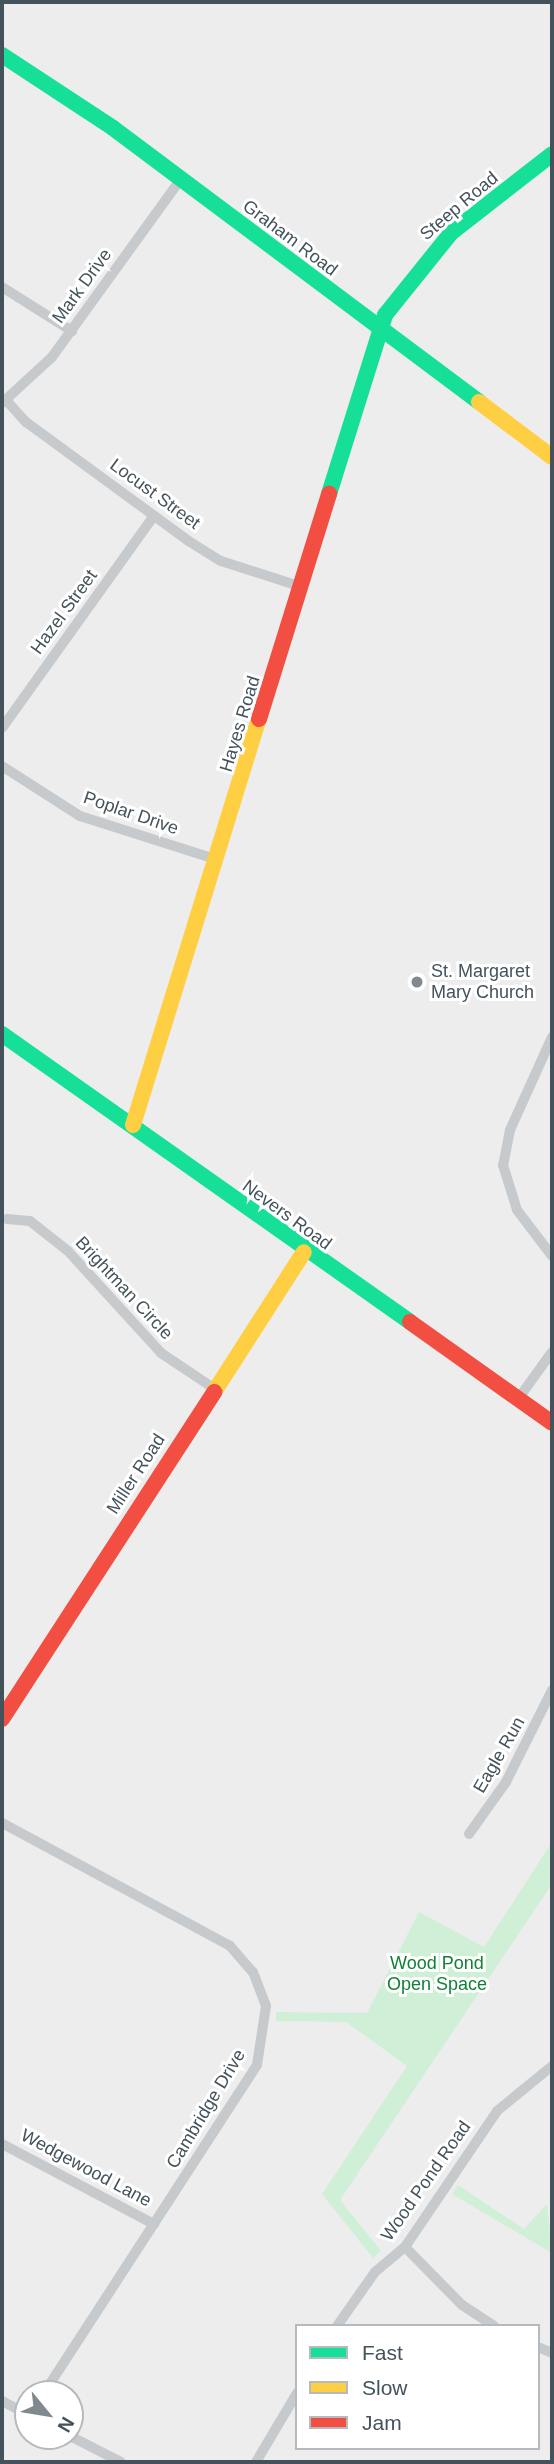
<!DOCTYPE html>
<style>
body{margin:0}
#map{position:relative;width:554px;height:2464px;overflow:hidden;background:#eeeded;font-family:Helvetica,sans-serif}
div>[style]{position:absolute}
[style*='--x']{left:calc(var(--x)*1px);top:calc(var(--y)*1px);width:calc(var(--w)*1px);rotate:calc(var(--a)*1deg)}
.green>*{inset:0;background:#cfefd6}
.street>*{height:10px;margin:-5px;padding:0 5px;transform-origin:5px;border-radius:5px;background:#c7cacc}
.fast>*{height:16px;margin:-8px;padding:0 8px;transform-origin:8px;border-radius:8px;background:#16e098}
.slow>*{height:16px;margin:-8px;padding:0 8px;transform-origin:8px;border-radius:8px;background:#ffcf43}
.jam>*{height:16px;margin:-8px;padding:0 8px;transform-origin:8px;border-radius:8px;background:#f24e42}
.dots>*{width:19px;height:19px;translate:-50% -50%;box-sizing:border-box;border:4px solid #fff;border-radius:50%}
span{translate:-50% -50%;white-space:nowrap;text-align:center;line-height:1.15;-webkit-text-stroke:6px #fff;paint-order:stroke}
.street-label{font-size:18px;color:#44535b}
.poi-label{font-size:18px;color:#44535b}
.left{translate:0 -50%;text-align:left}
.park-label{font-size:18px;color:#118037}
.frame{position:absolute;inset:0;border:4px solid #44535b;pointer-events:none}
.legend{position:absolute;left:295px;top:2324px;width:245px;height:126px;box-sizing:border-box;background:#fff;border:2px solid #b4babd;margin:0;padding:9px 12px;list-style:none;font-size:21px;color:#44535b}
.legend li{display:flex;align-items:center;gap:14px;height:35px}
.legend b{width:35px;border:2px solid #b4babd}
.north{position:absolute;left:14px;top:2380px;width:70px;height:70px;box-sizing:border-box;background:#fff;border:2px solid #b4babd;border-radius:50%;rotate:120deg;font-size:19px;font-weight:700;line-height:28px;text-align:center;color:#44535b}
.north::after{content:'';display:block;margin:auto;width:24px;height:32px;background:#80898e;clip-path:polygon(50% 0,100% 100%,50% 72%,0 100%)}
</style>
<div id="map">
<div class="green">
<i style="clip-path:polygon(552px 1842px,552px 1884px,340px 2200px,381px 2251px,373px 2258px,322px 2194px,407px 2066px,346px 2022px,276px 2021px,276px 2012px,367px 2013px,419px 1912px,484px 1947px)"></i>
<i style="clip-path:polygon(458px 2185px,524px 2229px,547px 2204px,552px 2253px,452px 2194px)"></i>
</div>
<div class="street">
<i style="--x:2;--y:287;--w:83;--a:32.2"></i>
<i style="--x:6;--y:400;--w:30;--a:48"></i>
<i style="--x:26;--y:422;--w:200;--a:36.2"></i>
<i style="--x:187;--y:540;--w:40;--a:32"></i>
<i style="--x:221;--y:561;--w:85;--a:17.8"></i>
<i style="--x:2;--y:403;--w:68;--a:-42.6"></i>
<i style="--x:52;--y:357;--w:218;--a:-54.1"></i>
<i style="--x:2;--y:728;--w:261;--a:-54.4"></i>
<i style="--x:2;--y:766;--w:93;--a:32.7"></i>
<i style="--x:80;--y:816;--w:145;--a:17.7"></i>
<i style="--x:552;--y:1037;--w:102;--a:114.3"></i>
<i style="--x:510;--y:1130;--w:36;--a:101"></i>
<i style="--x:503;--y:1165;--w:47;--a:72.7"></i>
<i style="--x:517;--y:1210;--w:58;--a:52.7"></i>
<i style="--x:7;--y:1219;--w:23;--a:5"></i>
<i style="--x:30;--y:1221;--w:48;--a:38.3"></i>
<i style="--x:68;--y:1251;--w:138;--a:47.6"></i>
<i style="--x:161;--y:1353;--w:65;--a:33.7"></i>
<i style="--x:518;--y:1399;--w:58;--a:-54.1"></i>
<i style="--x:2;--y:1823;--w:259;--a:28.3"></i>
<i style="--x:230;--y:1946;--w:35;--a:49"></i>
<i style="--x:253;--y:1972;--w:36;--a:69"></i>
<i style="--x:266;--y:2006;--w:60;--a:98.7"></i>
<i style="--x:257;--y:2065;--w:392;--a:123"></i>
<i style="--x:469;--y:1834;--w:64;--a:-54.6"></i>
<i style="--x:506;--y:1782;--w:103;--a:-63.4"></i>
<i style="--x:2;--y:2144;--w:172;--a:27.8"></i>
<i style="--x:405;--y:2247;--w:81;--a:45.5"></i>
<i style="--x:462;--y:2305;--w:38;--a:33"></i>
<i style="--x:337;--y:2326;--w:66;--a:-54.9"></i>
<i style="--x:375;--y:2272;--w:39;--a:-40"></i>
<i style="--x:405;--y:2247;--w:164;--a:-55.9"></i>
<i style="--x:497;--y:2111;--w:71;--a:-39.3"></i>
<i style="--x:538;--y:2347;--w:15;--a:23"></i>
<i style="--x:2;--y:2401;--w:30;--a:28"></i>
<i style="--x:70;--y:2436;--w:57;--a:27"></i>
<i style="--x:256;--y:2462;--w:80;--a:-59.3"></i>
</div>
<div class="fast">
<i style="--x:2;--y:55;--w:133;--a:33.3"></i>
<i style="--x:113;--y:128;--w:457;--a:36.8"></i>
<i style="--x:329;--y:494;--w:188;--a:-72.6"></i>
<i style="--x:385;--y:315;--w:105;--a:-51.2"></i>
<i style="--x:451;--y:233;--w:128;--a:-38"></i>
<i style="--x:2;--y:1034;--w:499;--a:35.2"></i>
</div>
<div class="slow">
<i style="--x:479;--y:402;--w:91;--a:37"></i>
<i style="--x:133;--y:1125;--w:425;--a:-72.8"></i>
<i style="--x:214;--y:1392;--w:166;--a:-57.3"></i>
</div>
<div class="jam">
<i style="--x:259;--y:719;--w:236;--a:-72.7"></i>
<i style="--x:410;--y:1322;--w:174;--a:35.4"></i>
<i style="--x:2;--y:1719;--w:390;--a:-57"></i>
</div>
<div class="dots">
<i style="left:417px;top:982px;background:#80898e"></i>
</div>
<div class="street-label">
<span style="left:459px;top:206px;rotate:-40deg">Steep Road</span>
<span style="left:290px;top:238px;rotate:37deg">Graham Road</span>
<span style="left:82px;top:286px;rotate:-54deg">Mark Drive</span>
<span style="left:155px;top:494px;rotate:36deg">Locust Street</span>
<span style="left:64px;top:612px;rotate:-54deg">Hazel Street</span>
<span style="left:240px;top:724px;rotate:-73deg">Hayes Road</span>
<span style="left:131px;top:813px;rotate:19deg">Poplar Drive</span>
<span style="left:287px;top:1215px;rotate:36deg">Nevers Road</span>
<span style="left:124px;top:1288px;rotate:47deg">Brightman Circle</span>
<span style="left:136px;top:1474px;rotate:-57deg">Miller Road</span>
<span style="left:499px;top:1755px;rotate:-60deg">Eagle Run</span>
<span style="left:206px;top:2109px;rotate:-59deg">Cambridge Drive</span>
<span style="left:86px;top:2168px;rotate:28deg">Wedgewood Lane</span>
<span style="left:426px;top:2181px;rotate:-55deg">Wood Pond Road</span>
</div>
<div class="poi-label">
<span class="left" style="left:431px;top:982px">St. Margaret<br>Mary Church</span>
</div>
<div class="park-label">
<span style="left:437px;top:1974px">Wood Pond<br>Open Space</span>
</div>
<div class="frame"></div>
<ul class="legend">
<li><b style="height:9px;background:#16e098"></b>Fast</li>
<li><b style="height:9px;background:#ffcf43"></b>Slow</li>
<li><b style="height:9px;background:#f24e42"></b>Jam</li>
</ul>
<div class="north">N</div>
</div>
